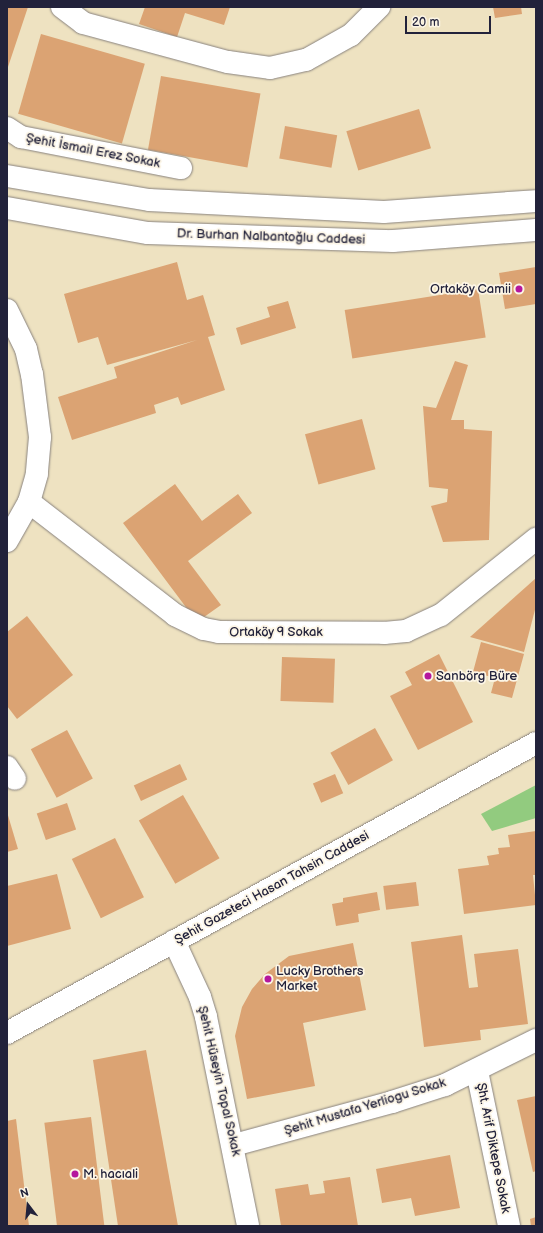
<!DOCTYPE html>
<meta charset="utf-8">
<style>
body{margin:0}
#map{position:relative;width:543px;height:1233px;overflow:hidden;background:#eee2c1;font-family:"Balsamiq Sans",sans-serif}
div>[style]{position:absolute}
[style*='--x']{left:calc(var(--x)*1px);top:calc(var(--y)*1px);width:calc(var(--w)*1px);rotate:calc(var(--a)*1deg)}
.green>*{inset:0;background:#92cb7f}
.building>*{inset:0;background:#dba373;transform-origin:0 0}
.roads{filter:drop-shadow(0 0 1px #88827e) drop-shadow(0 0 1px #88827e)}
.minor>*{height:22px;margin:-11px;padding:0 11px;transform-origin:11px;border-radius:11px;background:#fff}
.major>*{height:22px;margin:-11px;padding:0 11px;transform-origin:11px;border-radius:11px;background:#fff}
.dots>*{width:11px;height:11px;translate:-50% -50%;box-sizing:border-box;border:2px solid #fcf5e5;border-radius:50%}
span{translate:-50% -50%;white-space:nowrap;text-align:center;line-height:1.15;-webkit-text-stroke:3.5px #fcf5e5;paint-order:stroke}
.street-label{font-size:13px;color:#22223b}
.poi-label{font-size:13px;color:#22223b}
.right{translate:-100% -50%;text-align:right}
.left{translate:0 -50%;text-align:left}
.frame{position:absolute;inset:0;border:8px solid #22223b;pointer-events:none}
.north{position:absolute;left:8px;top:1185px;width:40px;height:40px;-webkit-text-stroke:3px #fcf5e5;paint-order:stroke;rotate:344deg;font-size:11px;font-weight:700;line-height:16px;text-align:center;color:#22223b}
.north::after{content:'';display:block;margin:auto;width:14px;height:18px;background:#22223b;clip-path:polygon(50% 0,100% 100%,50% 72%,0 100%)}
.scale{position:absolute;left:405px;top:16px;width:86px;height:18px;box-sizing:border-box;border:2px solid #22223b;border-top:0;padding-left:5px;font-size:12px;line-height:14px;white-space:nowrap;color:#22223b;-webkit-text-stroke:3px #fcf5e5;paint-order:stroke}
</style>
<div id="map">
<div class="green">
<i style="clip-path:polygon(536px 785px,536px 818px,492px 831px,481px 814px)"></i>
</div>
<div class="building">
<i style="clip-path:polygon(7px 7px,28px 7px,7px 70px)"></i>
<i style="clip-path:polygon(145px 7px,230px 7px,224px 25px,185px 13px,177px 37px,139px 24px)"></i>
<i style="clip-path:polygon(493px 7px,521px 7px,522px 14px,495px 18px)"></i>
<i style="left:41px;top:34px;width:108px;height:83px;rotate:16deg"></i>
<i style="left:161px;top:76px;width:101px;height:75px;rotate:10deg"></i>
<i style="left:419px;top:109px;width:41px;height:76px;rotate:73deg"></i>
<i style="left:285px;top:126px;width:53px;height:33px;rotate:10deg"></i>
<i style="clip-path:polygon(177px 262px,187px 300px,203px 295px,215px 335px,208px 337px,225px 390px,181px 405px,178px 397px,154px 405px,156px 413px,72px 440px,58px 397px,117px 378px,114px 367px,197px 340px,107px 365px,98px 337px,78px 343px,64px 294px)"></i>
<i style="clip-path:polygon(536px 267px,536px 304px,505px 309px,499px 273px)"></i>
<i style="left:478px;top:289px;width:49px;height:135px;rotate:81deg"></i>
<i style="clip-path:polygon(288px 301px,296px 328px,241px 345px,236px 328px,270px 317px,267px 307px)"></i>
<i style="clip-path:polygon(455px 361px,468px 365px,451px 420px,464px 420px,464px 429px,492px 431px,489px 540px,443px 542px,431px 506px,447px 502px,448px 489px,429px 487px,423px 406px,436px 408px)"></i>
<i style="left:362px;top:419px;width:52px;height:59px;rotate:75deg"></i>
<i style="clip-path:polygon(175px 484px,202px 521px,238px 494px,252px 513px,188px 561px,221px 605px,197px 622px,123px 523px)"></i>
<i style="clip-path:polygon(536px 578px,536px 606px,524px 652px,470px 637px)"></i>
<i style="clip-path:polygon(27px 616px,73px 675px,17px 719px,7px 706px,7px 632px)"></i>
<i style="clip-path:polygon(481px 642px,524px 654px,512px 698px,491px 693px,495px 678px,473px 672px)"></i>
<i style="clip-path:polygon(439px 654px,473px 722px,418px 750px,390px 696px,412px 685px,405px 672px)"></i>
<i style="left:282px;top:657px;width:53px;height:44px;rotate:2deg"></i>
<i style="left:375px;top:728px;width:37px;height:51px;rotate:61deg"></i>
<i style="left:67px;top:730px;width:55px;height:41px;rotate:62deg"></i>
<i style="left:180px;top:764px;width:17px;height:51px;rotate:65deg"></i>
<i style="left:335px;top:774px;width:21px;height:24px;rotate:67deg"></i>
<i style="left:183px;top:795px;width:73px;height:51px;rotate:60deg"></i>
<i style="left:67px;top:803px;width:28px;height:32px;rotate:71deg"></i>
<i style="clip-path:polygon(7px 812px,18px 849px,7px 852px)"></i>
<i style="clip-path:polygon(536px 831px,536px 875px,533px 875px,536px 905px,464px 914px,458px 869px,489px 865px,487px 856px,499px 854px,498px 848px,510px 847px,508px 835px)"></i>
<i style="left:115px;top:838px;width:66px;height:48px;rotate:64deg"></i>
<i style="clip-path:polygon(57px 874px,71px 929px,7px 946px,7px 886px)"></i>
<i style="left:416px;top:882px;width:24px;height:33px;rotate:83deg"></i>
<i style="clip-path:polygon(377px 892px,380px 910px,358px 914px,359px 922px,336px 926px,332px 904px,343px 902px,343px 898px)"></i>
<i style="clip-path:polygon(462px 935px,469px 988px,478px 987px,474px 954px,518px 949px,528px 1024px,480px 1030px,481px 1040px,424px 1047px,411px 942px)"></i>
<i style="clip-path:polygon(353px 943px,366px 1010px,303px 1023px,315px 1086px,247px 1099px,235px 1036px,242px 1007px,252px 989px,265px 974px,289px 956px)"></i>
<i style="clip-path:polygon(146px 1050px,178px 1226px,118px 1226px,93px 1060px)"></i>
<i style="clip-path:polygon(536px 1096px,536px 1171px,533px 1172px,517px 1100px)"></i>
<i style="left:91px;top:1117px;width:110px;height:47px;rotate:83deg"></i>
<i style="clip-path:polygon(16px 1119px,29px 1226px,7px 1226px,7px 1121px)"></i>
<i style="clip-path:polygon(450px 1155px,460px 1208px,415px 1216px,411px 1198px,382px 1203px,376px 1169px)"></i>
<i style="clip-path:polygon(350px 1177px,358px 1226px,281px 1226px,275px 1189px,308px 1184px,310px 1195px,325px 1193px,323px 1181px)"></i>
<i style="clip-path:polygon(536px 1217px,536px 1226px,531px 1226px,530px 1219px)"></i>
</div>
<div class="roads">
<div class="minor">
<i style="--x:62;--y:7;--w:26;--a:37"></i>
<i style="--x:83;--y:23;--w:150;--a:15.1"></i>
<i style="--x:228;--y:62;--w:42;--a:8.1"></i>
<i style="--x:270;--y:68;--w:37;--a:-13"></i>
<i style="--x:306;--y:60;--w:51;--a:-29.1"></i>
<i style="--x:351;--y:35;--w:40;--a:-45"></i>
<i style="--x:7;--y:128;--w:17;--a:33"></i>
<i style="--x:21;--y:137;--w:163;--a:11"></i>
<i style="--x:7;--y:310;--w:43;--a:64"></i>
<i style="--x:26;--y:349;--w:26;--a:77"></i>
<i style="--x:32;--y:374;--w:64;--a:82.8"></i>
<i style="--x:40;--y:437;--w:37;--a:95"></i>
<i style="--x:37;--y:474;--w:29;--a:106"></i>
<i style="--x:29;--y:502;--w:45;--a:119.4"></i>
<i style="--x:29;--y:502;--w:185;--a:37.7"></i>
<i style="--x:175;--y:615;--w:32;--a:26"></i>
<i style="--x:204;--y:629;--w:15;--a:11"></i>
<i style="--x:219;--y:632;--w:165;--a:0.3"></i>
<i style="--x:384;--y:633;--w:22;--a:-5"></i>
<i style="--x:406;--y:631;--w:38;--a:-25"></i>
<i style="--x:441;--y:615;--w:122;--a:-38.7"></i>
<i style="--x:7;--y:767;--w:14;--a:56"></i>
<i style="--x:174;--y:941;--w:62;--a:65.1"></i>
<i style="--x:200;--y:997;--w:21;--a:73"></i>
<i style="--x:206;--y:1017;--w:213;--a:78.6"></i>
<i style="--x:477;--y:1071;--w:158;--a:78.3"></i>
<i style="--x:234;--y:1145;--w:164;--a:-15.2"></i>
<i style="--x:392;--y:1102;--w:56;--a:-17.8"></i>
<i style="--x:445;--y:1085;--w:102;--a:-26.3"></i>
</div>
<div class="major">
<i style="--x:7;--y:176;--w:144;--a:9.6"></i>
<i style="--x:149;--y:200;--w:235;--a:2.9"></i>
<i style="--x:384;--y:212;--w:152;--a:-4.1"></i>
<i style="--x:7;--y:208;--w:143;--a:10.1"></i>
<i style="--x:148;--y:233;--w:245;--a:1.9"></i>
<i style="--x:393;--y:241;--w:143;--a:-4.4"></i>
<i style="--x:7;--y:1033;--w:603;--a:-28.73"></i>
</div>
</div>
<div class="dots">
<i style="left:519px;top:289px;background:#b5179e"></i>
<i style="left:428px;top:676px;background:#b5179e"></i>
<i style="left:268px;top:979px;background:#b5179e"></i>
<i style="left:75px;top:1174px;background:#b5179e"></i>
</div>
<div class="street-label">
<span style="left:93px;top:151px;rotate:11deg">Şehit İsmail Erez Sokak</span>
<span style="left:271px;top:237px;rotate:2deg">Dr. Burhan Nalbantoğlu Caddesi</span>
<span style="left:276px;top:632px">Ortaköy 9 Sokak</span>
<span style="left:272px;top:888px;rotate:-29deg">Şehit Gazeteci Hasan Tahsin Caddesi</span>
<span style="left:219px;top:1081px;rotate:77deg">Şehit Hüseyin Topal Sokak</span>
<span style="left:365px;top:1107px;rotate:-17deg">Şehit Mustafa Yerliogu Sokak</span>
<span style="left:493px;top:1148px;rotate:79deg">Şht. Arif Diktepe Sokak</span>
</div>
<div class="poi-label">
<span class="right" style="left:511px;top:289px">Ortaköy Camii</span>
<span class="left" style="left:436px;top:676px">Sanbörg Büre</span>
<span class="left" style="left:276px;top:979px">Lucky Brothers<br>Market</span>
<span class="left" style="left:83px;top:1174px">M. hacıali</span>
</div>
<div class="frame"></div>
<div class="north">N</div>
<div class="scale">20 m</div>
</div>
